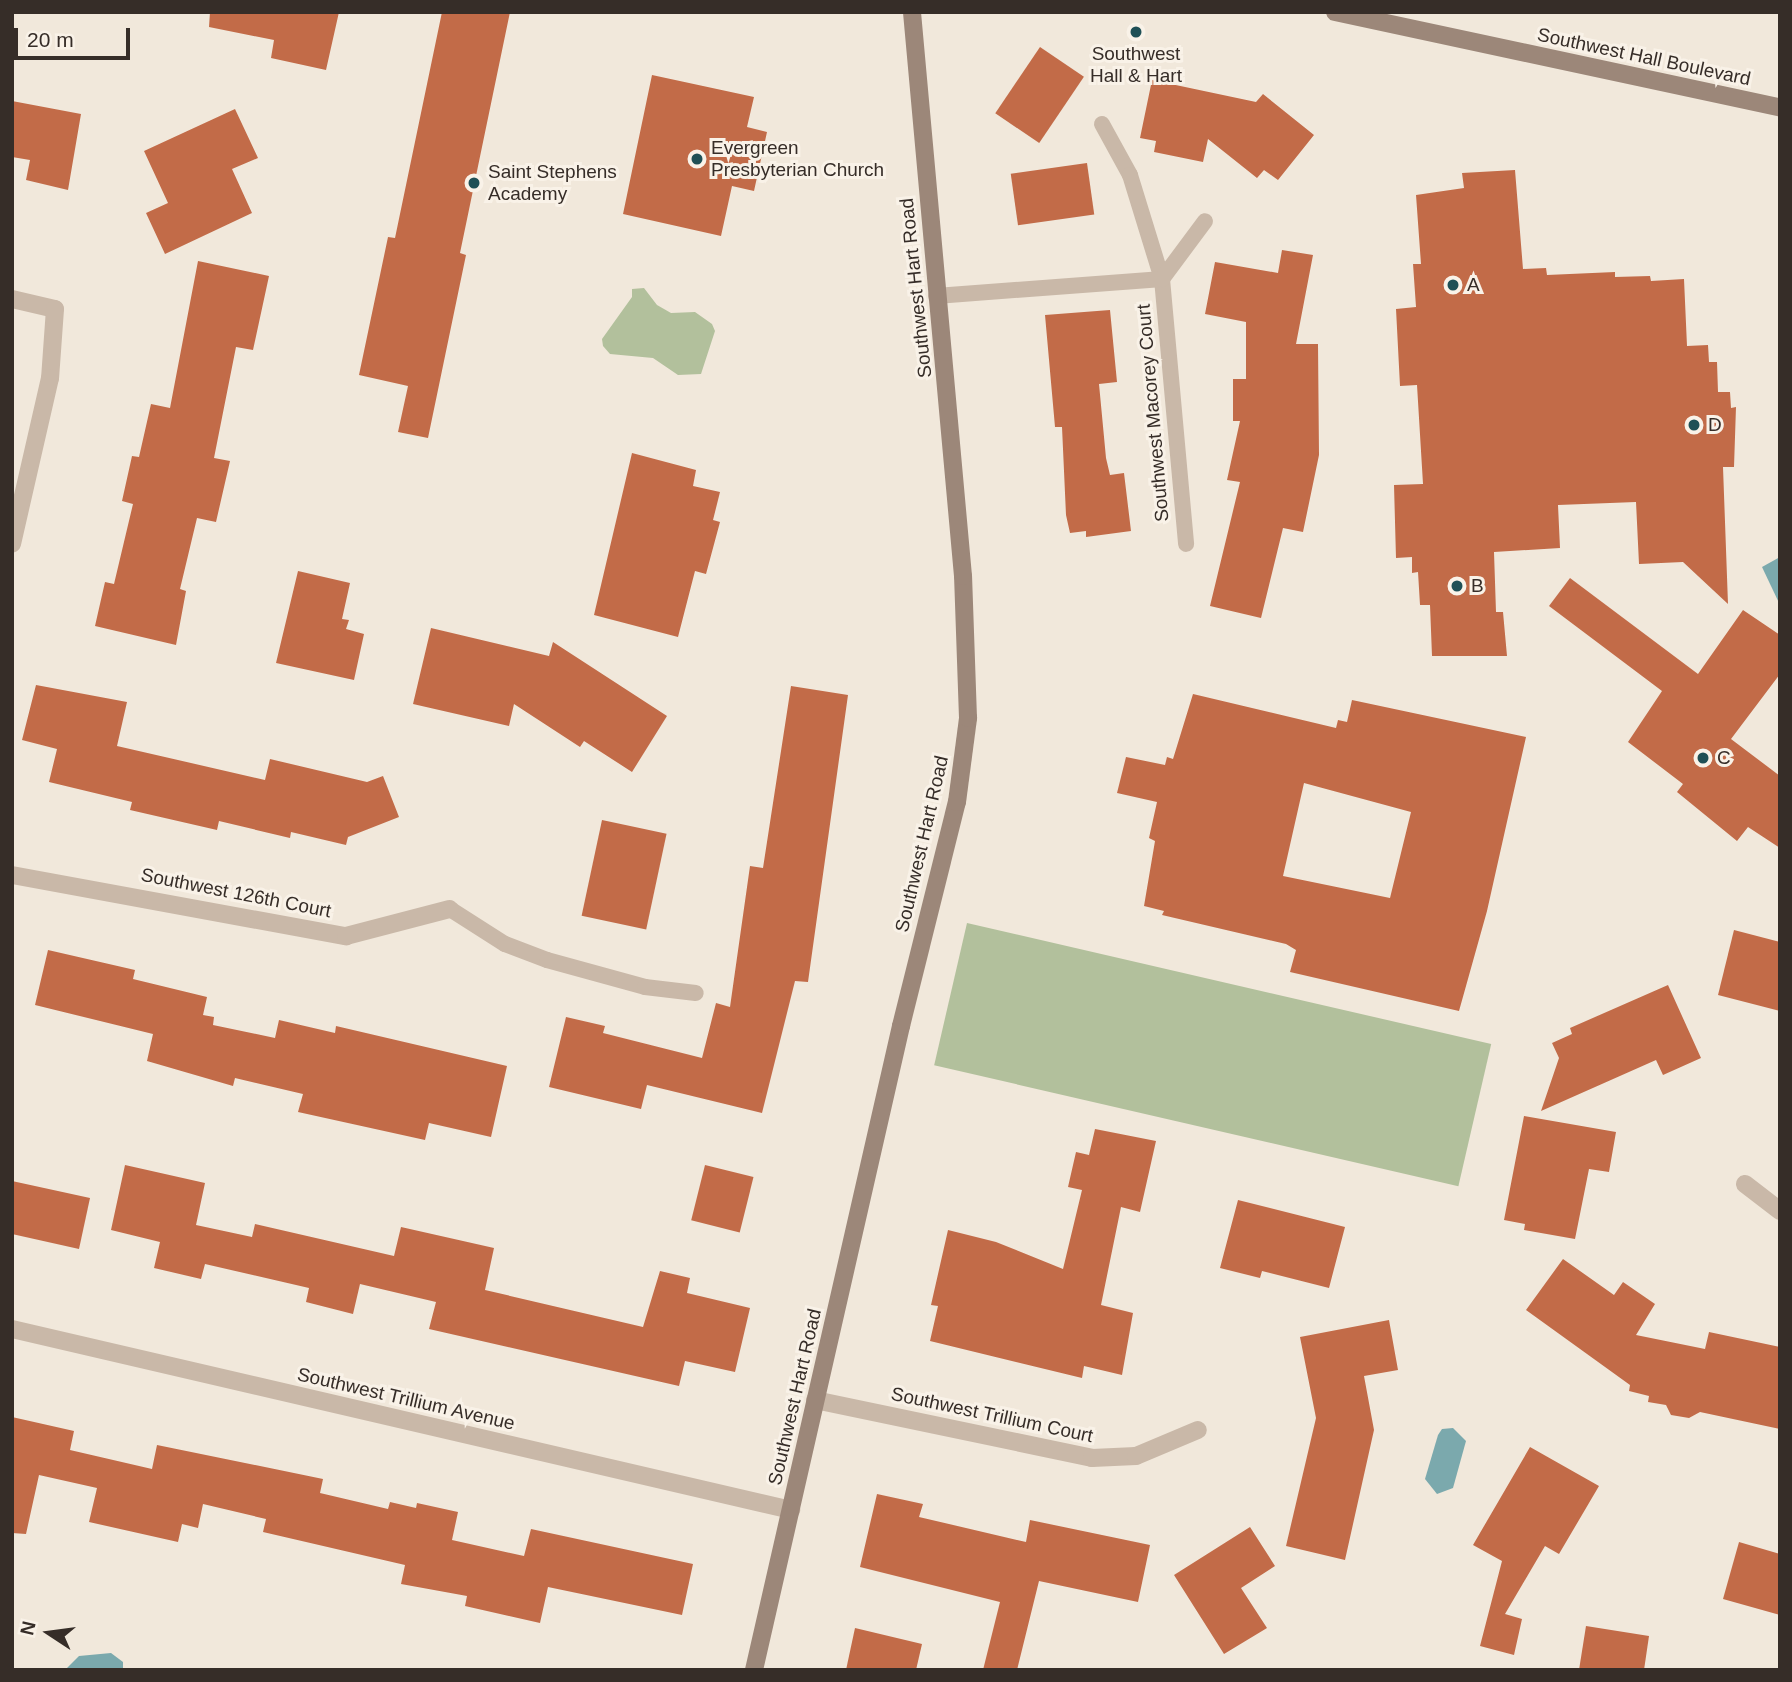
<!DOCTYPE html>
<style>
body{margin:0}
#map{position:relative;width:1792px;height:1682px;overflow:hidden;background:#f1e8db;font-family:Helvetica,sans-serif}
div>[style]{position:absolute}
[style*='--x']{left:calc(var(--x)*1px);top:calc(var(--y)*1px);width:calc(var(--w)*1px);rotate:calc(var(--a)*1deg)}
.green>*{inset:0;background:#b2c09c;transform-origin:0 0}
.water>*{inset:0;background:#7ba9ad}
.building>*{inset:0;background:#c26b48;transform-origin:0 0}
.lane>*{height:16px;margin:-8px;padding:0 8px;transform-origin:8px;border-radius:8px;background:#c9b8a8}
.street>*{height:18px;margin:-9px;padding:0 9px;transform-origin:9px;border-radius:9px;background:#c9b8a8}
.secondary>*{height:18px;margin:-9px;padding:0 9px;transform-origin:9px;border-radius:9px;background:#9c8779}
.dots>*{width:19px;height:19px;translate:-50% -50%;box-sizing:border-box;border:4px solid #f9f2e8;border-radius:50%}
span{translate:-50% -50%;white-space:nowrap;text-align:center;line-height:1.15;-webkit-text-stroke:6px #f9f2e8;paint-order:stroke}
.poi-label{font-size:19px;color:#362d28}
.left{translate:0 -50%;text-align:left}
.street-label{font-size:19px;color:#362d28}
.frame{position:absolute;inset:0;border:14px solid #362d28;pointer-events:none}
.north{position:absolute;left:14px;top:1598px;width:70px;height:70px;-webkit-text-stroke:5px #f9f2e8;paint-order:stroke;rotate:283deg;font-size:19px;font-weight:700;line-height:28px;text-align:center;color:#362d28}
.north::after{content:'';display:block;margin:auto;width:24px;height:32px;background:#362d28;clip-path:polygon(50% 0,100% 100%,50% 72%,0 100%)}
.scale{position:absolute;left:14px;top:28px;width:116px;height:32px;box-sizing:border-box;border:4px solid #362d28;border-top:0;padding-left:9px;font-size:21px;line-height:24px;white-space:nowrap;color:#362d28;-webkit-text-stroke:5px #f9f2e8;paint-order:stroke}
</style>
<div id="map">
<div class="green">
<i style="clip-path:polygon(644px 288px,657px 305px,671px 313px,695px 312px,712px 324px,715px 331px,701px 374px,678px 375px,653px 358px,610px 354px,603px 346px,602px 339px,632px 297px,632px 289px)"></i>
<i style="left:967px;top:923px;width:538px;height:146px;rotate:13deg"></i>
</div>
<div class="water">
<i style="clip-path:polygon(1780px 557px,1780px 605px,1762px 567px)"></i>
<i style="clip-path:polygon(1453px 1428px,1466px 1441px,1453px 1488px,1437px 1494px,1425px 1479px,1438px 1435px,1442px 1429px)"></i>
<i style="clip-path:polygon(111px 1653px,123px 1662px,123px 1670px,65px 1670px,79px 1656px)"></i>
</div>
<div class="building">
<i style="clip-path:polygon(210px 12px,339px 12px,326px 70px,271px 58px,274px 40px,209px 27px)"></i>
<i style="clip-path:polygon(442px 12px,510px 12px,460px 253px,466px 255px,428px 438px,398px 432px,408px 386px,359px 375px,388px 237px,395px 238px)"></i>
<i style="left:1040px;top:47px;width:53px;height:80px;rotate:34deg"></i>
<i style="clip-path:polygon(652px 75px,754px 97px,747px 127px,767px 132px,754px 191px,732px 186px,721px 236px,623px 214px)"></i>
<i style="clip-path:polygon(1152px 80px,1256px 102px,1263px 94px,1314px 135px,1278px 180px,1264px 170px,1257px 178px,1208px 139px,1203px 162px,1154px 152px,1156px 141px,1140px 138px)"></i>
<i style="clip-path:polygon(12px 101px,81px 114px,68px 190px,26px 180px,30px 160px,12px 157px)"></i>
<i style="clip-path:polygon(235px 109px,258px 158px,232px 169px,252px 213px,165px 254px,146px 213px,168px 203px,144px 151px)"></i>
<i style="left:1087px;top:163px;width:52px;height:77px;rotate:82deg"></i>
<i style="clip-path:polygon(1515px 170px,1523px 269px,1546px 268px,1547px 275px,1615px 272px,1615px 277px,1650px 276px,1651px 281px,1684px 279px,1687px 346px,1708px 345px,1709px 362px,1717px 362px,1718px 392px,1730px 392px,1731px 408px,1736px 407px,1734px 467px,1723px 467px,1728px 604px,1683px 562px,1639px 564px,1636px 502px,1558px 505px,1560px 548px,1494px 552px,1496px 612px,1503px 612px,1507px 656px,1432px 656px,1430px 605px,1420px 605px,1418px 572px,1412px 573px,1412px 557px,1396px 558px,1394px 485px,1423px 484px,1417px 385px,1400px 386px,1396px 309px,1416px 307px,1413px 264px,1421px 264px,1416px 195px,1464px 188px,1462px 173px)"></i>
<i style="clip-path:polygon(1282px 250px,1313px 255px,1296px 344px,1318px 344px,1319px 455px,1303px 532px,1283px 528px,1261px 618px,1210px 606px,1240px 482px,1227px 480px,1240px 421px,1233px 421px,1233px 379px,1246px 379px,1246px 322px,1205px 314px,1215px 262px,1278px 273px)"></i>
<i style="clip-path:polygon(198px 261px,269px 276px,253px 350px,236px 347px,214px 458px,230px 461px,216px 522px,197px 518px,180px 589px,186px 591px,176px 645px,95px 626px,105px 582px,114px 584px,133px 504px,122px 501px,132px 456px,139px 457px,151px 404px,170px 408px)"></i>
<i style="clip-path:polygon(1110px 310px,1117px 382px,1099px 384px,1106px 458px,1110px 475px,1124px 473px,1131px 531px,1086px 537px,1086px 531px,1070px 533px,1066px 515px,1062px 427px,1055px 427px,1045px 315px)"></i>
<i style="clip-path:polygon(632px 453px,696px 470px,693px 486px,720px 492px,713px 520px,720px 522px,706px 574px,695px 571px,678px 637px,594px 615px)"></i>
<i style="clip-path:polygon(298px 571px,350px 583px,342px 619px,349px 620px,346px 629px,364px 634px,354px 680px,276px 663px)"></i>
<i style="clip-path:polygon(1570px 578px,1698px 674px,1743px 610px,1780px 635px,1780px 674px,1731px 739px,1780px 776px,1780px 848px,1748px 827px,1737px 841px,1677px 792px,1683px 784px,1628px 742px,1662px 691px,1549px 606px)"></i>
<i style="clip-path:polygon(431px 628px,549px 656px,553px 642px,667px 716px,632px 772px,584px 741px,580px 747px,514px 704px,509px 726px,413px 704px)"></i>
<i style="clip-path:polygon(36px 685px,127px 702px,117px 746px,265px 780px,270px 759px,367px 782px,383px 776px,399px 817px,348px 837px,346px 845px,291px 832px,290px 838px,219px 821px,217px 830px,130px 810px,132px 802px,49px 782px,57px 749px,22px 740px)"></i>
<i style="clip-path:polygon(791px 686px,848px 695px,808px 982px,795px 981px,762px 1113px,647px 1085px,641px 1109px,549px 1087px,566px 1017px,605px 1026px,603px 1033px,702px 1058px,716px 1003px,730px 1007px,750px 866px,763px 868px)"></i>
<i style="clip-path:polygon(evenodd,1193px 694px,1336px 728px,1338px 720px,1347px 722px,1352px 700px,1526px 737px,1487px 911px,1459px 1011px,1290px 972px,1296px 950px,1286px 944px,1162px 915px,1164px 911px,1144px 906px,1155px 841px,1149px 838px,1157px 802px,1117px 793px,1126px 757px,1165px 765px,1167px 757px,1173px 759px,1193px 694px,1304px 783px,1411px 812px,1390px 898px,1283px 876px,1304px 783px)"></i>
<i style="left:602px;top:820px;width:66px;height:98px;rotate:12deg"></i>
<i style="clip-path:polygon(1734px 930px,1780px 942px,1780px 1011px,1718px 995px)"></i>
<i style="clip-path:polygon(48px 950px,135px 970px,133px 979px,207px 997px,203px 1015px,214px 1017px,213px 1025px,275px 1038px,279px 1020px,335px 1033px,336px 1026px,507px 1066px,491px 1137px,429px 1123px,425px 1140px,298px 1112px,303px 1094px,235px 1078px,233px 1086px,147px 1061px,153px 1034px,35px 1005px)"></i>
<i style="clip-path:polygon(1668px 985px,1701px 1058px,1663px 1075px,1656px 1060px,1541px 1111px,1559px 1058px,1552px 1043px,1572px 1034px,1570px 1028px)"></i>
<i style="clip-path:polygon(1524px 1116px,1616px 1132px,1609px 1172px,1589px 1169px,1575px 1239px,1524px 1230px,1525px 1224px,1504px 1220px)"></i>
<i style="clip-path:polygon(1095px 1129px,1156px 1141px,1140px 1212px,1121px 1207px,1101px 1305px,1133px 1313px,1122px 1375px,1084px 1366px,1082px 1378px,930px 1341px,938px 1306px,931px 1305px,948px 1230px,996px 1242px,1063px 1269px,1082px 1190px,1068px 1187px,1076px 1152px,1089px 1155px)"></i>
<i style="clip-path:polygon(125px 1165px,205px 1183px,196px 1225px,252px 1237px,255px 1224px,394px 1256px,401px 1227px,494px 1248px,485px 1290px,643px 1327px,660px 1271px,690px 1278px,687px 1293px,750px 1308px,735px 1372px,685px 1361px,679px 1386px,429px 1329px,436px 1302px,360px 1284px,353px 1314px,306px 1302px,309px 1288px,205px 1264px,201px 1279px,154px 1268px,160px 1242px,111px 1230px)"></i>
<i style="left:705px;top:1165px;width:50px;height:57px;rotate:14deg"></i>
<i style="clip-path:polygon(12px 1181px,90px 1198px,79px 1249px,12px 1234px)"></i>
<i style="clip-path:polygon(1238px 1200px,1345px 1227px,1329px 1288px,1262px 1271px,1260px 1278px,1220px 1268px)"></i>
<i style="clip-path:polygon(1563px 1259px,1614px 1295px,1623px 1282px,1655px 1304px,1636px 1335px,1705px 1349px,1709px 1332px,1780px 1347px,1780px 1429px,1700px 1412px,1689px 1418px,1671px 1415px,1666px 1405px,1648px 1402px,1649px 1396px,1629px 1391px,1630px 1385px,1526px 1310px)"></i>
<i style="clip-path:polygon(1389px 1320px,1398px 1370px,1364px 1376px,1374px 1430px,1345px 1560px,1286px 1546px,1316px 1418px,1300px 1337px)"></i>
<i style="clip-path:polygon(12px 1417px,74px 1431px,70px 1450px,152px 1469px,157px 1445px,323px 1479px,320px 1493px,388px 1509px,390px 1502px,416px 1508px,417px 1503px,458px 1512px,452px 1540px,524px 1556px,531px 1529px,693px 1564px,682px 1615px,548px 1587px,540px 1623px,465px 1606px,467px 1596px,401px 1584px,405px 1565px,263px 1532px,266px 1519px,203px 1504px,198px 1528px,182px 1524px,178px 1542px,89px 1522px,97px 1488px,39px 1475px,26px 1534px,12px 1533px)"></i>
<i style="clip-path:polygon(1530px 1447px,1599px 1486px,1559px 1554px,1545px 1546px,1505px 1614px,1522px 1619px,1514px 1655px,1480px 1646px,1502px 1561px,1473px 1545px)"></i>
<i style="clip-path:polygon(877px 1494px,923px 1504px,919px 1517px,1026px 1542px,1030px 1520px,1150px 1545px,1138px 1602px,1039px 1581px,1017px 1670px,983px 1670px,1000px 1602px,860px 1567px)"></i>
<i style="clip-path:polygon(1250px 1527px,1275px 1566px,1241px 1588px,1267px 1628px,1224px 1654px,1174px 1575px)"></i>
<i style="clip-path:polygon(1739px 1542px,1780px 1554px,1780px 1615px,1723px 1599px)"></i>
<i style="clip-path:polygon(1586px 1626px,1649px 1636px,1644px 1670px,1579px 1670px)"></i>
<i style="clip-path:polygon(855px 1628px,922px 1644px,916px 1670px,846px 1670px)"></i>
</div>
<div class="lane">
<i style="--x:1102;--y:124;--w:58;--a:61.2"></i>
<i style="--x:1130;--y:175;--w:109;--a:72.9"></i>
<i style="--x:1162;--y:279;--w:266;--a:84.8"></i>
<i style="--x:936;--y:296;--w:227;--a:-4.3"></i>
<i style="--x:1162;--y:279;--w:72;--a:-53.4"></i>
<i style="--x:450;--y:909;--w:65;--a:32.5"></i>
<i style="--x:505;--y:944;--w:45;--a:20.9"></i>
<i style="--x:547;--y:960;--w:102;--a:15.4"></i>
<i style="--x:645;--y:987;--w:51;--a:6.7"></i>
</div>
<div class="street">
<i style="--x:12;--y:299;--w:44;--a:13.1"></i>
<i style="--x:55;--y:309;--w:69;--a:94.1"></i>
<i style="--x:50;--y:378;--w:170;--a:102.9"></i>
<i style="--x:12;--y:875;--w:340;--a:10.4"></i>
<i style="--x:346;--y:936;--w:107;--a:-14.6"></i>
<i style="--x:1745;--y:1184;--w:44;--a:37.6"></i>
<i style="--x:12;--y:1329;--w:800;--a:13.08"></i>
<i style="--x:815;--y:1400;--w:283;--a:11.8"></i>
<i style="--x:1092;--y:1458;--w:44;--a:-2.6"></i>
<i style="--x:1136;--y:1456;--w:67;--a:-22.8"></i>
</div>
<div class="secondary">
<i style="--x:1335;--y:12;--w:455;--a:12.1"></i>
<i style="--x:754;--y:1670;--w:661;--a:-77.14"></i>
<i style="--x:901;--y:1026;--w:231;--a:-76"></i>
<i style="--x:957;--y:802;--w:85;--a:-82.5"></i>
<i style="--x:968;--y:718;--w:142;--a:-92"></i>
<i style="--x:963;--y:576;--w:566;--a:-95.17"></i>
</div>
<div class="dots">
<i style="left:1136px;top:32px;background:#1f5056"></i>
<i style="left:697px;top:159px;background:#1f5056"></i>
<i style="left:474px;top:183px;background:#1f5056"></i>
<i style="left:1453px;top:285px;background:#1f5056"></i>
<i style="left:1694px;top:425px;background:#1f5056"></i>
<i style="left:1457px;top:586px;background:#1f5056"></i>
<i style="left:1703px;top:758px;background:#1f5056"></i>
</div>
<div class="poi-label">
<span style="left:1136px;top:65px">Southwest<br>Hall &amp; Hart</span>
<span class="left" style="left:711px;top:159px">Evergreen<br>Presbyterian Church</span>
<span class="left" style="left:488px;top:183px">Saint Stephens<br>Academy</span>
<span class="left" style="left:1467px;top:285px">A</span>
<span class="left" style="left:1708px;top:425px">D</span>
<span class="left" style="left:1471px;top:586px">B</span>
<span class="left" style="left:1717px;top:758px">C</span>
</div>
<div class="street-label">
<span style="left:1644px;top:57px;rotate:12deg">Southwest Hall Boulevard</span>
<span style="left:916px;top:288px;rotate:-96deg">Southwest Hart Road</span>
<span style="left:1153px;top:413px;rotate:-95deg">Southwest Macorey Court</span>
<span style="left:922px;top:844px;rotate:-77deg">Southwest Hart Road</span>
<span style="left:236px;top:893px;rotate:11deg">Southwest 126th Court</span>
<span style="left:795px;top:1397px;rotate:-77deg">Southwest Hart Road</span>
<span style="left:406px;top:1399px;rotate:13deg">Southwest Trillium Avenue</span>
<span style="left:992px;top:1415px;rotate:12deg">Southwest Trillium Court</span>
</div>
<div class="frame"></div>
<div class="north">N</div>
<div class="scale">20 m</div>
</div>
